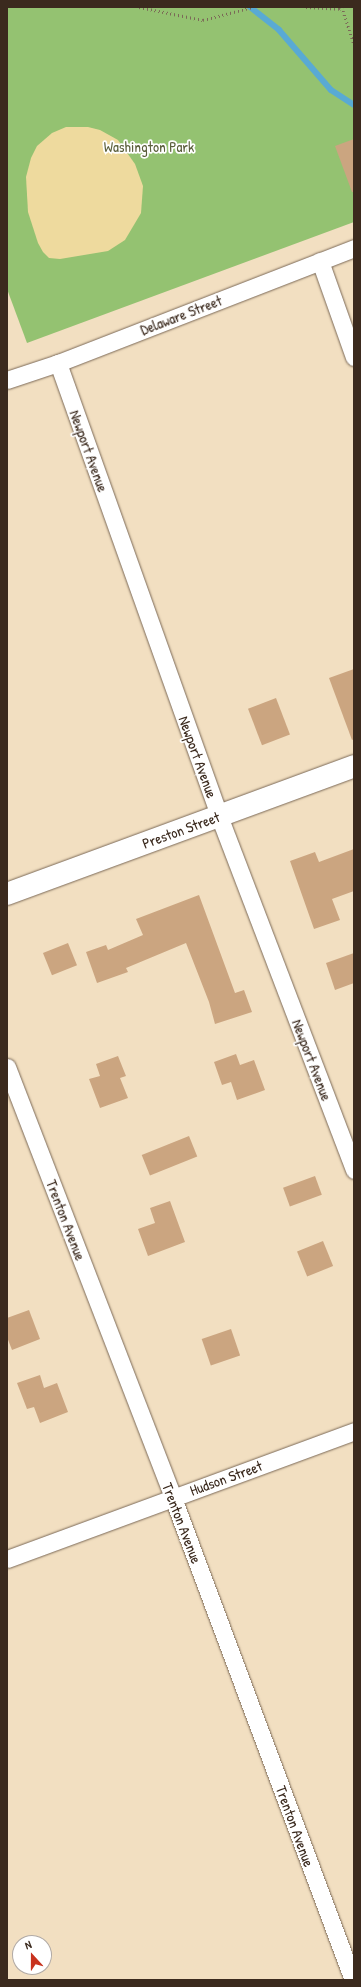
<!DOCTYPE html>
<style>
body{margin:0}
#map{position:relative;width:361px;height:1987px;overflow:hidden;background:#f2dfc1;font-family:"Patrick Hand",sans-serif}
div>[style]{position:absolute}
[style*='--x']{left:calc(var(--x)*1px);top:calc(var(--y)*1px);width:calc(var(--w)*1px);rotate:calc(var(--a)*1deg)}
.green>*{inset:0;background:#94c271}
.sand>*{inset:0;background:#eeda9e}
.stream>*{height:6px;margin:-3px;padding:0 3px;transform-origin:3px;border-radius:3px;background:#59aad4}
.building>*{inset:0;background:#cba580;transform-origin:0 0}
.path>*{height:2.5px;margin-top:-1.25px;transform-origin:0;background:repeating-linear-gradient(90deg,#7b6957 0 1px,transparent 0 4px)}
.roads{filter:drop-shadow(0 0 1px #7b6957) drop-shadow(0 0 1px #7b6957)}
.minor>*{height:17px;margin:-8.5px;padding:0 8.5px;transform-origin:8.5px;border-radius:8.5px;background:#fff}
.tertiary>*{height:22px;margin:-11px;padding:0 11px;transform-origin:11px;border-radius:11px;background:#fff}
span{translate:-50% -50%;white-space:nowrap;text-align:center;line-height:1.15;-webkit-text-stroke:3.5px #fff;paint-order:stroke}
.park-label{font-size:15px;color:#5a5f3b}
.street-label{font-size:15px;color:#3b2a1e}
.frame{position:absolute;inset:0;border:8px solid #3b2a1e;pointer-events:none}
.north{position:absolute;left:12px;top:1935px;width:40px;height:40px;box-sizing:border-box;background:#fff;border:1px solid #b1aaa5;border-radius:50%;rotate:339deg;font-size:11px;font-weight:700;line-height:16px;text-align:center;color:#3b2a1e}
.north::after{content:'';display:block;margin:auto;width:14px;height:18px;background:#c8321e;clip-path:polygon(50% 0,100% 100%,50% 72%,0 100%)}
</style>
<div id="map">
<div class="green">
<i style="clip-path:polygon(7px 7px,354px 7px,354px 222px,27px 343px,7px 289px)"></i>
</div>
<div class="sand">
<i style="clip-path:polygon(66px 127px,88px 127px,100px 130px,118px 140px,135px 164px,143px 186px,141px 213px,125px 240px,108px 251px,60px 259px,49px 258px,43px 252px,38px 243px,28px 212px,26px 177px,31px 158px,37px 146px,52px 133px)"></i>
</div>
<div class="stream">
<i style="--x:250;--y:7;--w:37;--a:38"></i>
<i style="--x:279;--y:30;--w:79;--a:49.1"></i>
<i style="--x:331;--y:90;--w:27;--a:33"></i>
</div>
<div class="building">
<i style="clip-path:polygon(354px 139px,354px 192px,352px 192px,335px 146px)"></i>
<i style="clip-path:polygon(354px 669px,354px 739px,352px 740px,329px 678px)"></i>
<i style="left:276px;top:698px;width:39px;height:30px;rotate:69deg"></i>
<i style="clip-path:polygon(354px 849px,354px 891px,332px 899px,340px 920px,314px 929px,290px 861px,315px 852px,319px 862px)"></i>
<i style="clip-path:polygon(199px 895px,235px 993px,244px 990px,252px 1012px,215px 1024px,209px 1002px,186px 943px,126px 968px,128px 972px,97px 983px,86px 952px,106px 945px,108px 950px,143px 935px,136px 919px)"></i>
<i style="left:68px;top:943px;width:24px;height:27px;rotate:68deg"></i>
<i style="clip-path:polygon(354px 953px,354px 983px,335px 990px,326px 963px)"></i>
<i style="clip-path:polygon(236px 1054px,240px 1065px,254px 1060px,265px 1090px,237px 1100px,231px 1082px,222px 1085px,214px 1062px)"></i>
<i style="clip-path:polygon(118px 1056px,126px 1076px,120px 1078px,128px 1098px,100px 1108px,89px 1079px,100px 1076px,96px 1064px)"></i>
<i style="left:189px;top:1136px;width:22px;height:51px;rotate:68deg"></i>
<i style="left:315px;top:1176px;width:20px;height:34px;rotate:70deg"></i>
<i style="clip-path:polygon(170px 1201px,185px 1242px,148px 1256px,138px 1229px,155px 1223px,150px 1208px)"></i>
<i style="left:323px;top:1241px;width:27px;height:28px;rotate:68deg"></i>
<i style="clip-path:polygon(29px 1310px,40px 1339px,12px 1350px,7px 1337px,7px 1318px)"></i>
<i style="left:231px;top:1329px;width:28px;height:31px;rotate:71deg"></i>
<i style="clip-path:polygon(40px 1375px,44px 1388px,57px 1383px,68px 1412px,40px 1423px,34px 1407px,27px 1409px,17px 1383px)"></i>
</div>
<div class="path">
<i style="--x:139;--y:7;--w:65;--a:11.5"></i>
<i style="--x:203;--y:20;--w:52;--a:-14.6"></i>
<i style="--x:306;--y:7;--w:33;--a:3"></i>
<i style="--x:339;--y:9;--w:4;--a:-34"></i>
<i style="--x:342;--y:7;--w:39;--a:72"></i>
</div>
<div class="roads">
<div class="minor">
<i style="--x:320;--y:261;--w:102;--a:70.5"></i>
<i style="--x:58;--y:363;--w:481;--a:70.4"></i>
<i style="--x:219;--y:816;--w:379;--a:69.1"></i>
<i style="--x:7;--y:380;--w:54;--a:-18.4"></i>
<i style="--x:58;--y:363;--w:318;--a:-21.2"></i>
<i style="--x:7;--y:1067;--w:462;--a:68.9"></i>
<i style="--x:173;--y:1498;--w:515;--a:69.52"></i>
<i style="--x:7;--y:1559;--w:370;--a:-20.2"></i>
</div>
<div class="tertiary">
<i style="--x:7;--y:894;--w:370;--a:-20.2"></i>
</div>
</div>
<div class="park-label">
<span style="left:149px;top:147px">Washington Park</span>
</div>
<div class="street-label">
<span style="left:181px;top:315px;rotate:-21deg">Delaware Street</span>
<span style="left:89px;top:451px;rotate:70deg">Newport Avenue</span>
<span style="left:198px;top:757px;rotate:70deg">Newport Avenue</span>
<span style="left:181px;top:830px;rotate:-20deg">Preston Street</span>
<span style="left:312px;top:1060px;rotate:69deg">Newport Avenue</span>
<span style="left:66px;top:1220px;rotate:69deg">Trenton Avenue</span>
<span style="left:226px;top:1478px;rotate:-20deg">Hudson Street</span>
<span style="left:182px;top:1523px;rotate:69deg">Trenton Avenue</span>
<span style="left:295px;top:1826px;rotate:70deg">Trenton Avenue</span>
</div>
<div class="frame"></div>
<div class="north">N</div>
</div>
